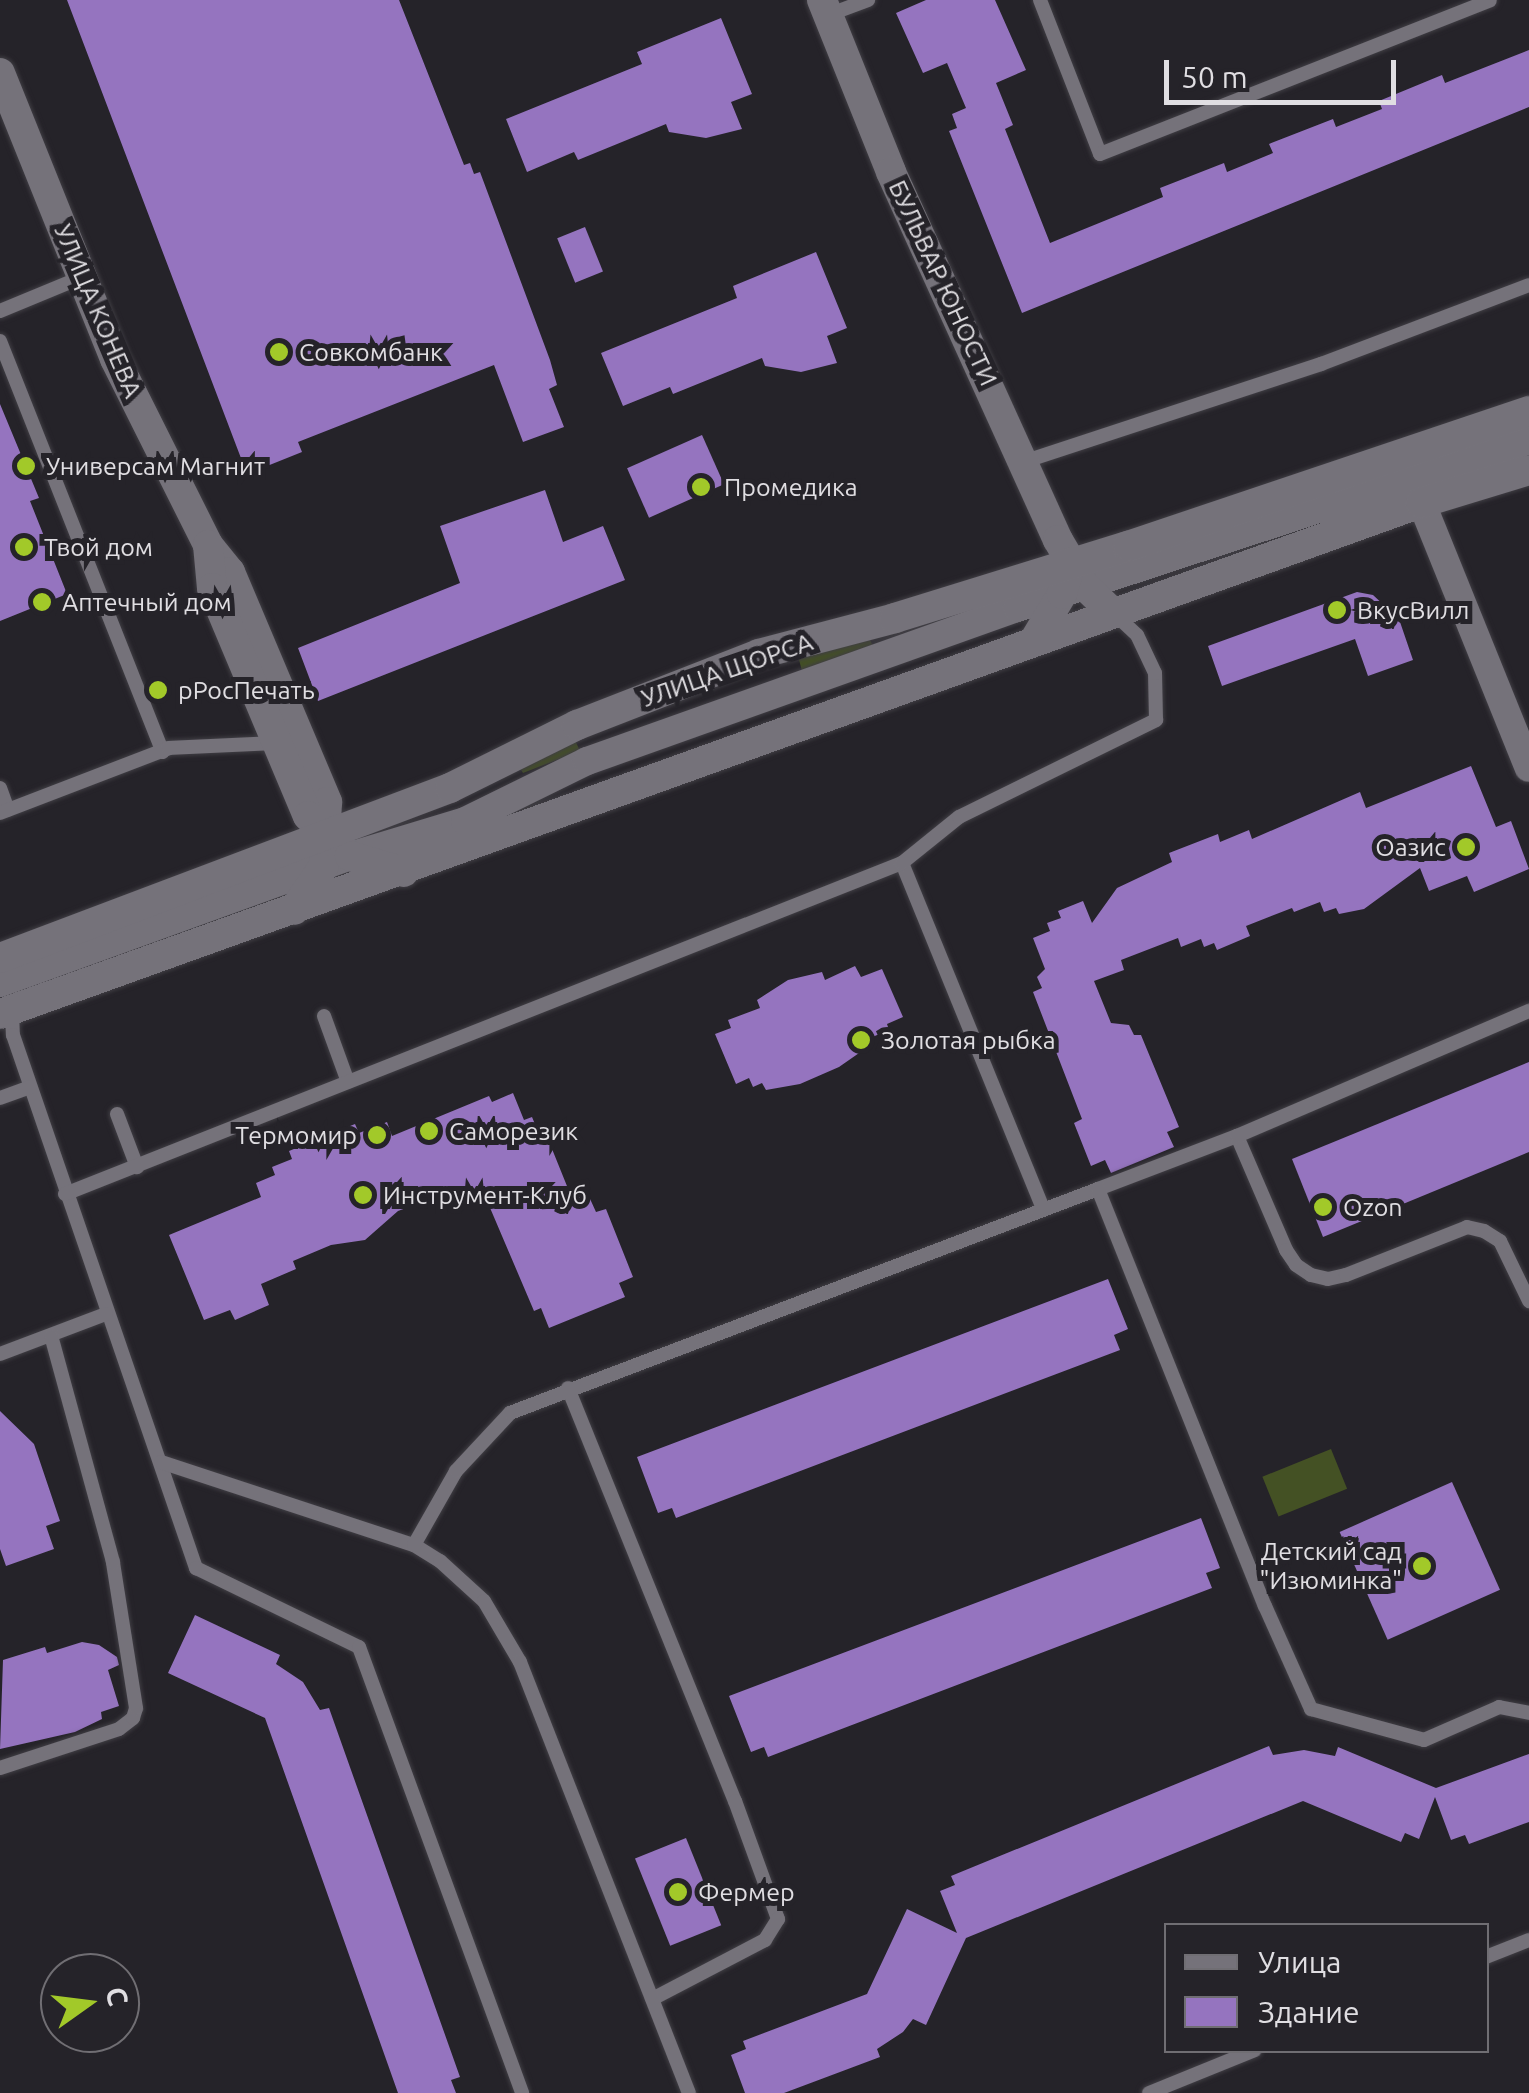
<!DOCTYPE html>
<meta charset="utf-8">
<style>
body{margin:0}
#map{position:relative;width:1529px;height:2093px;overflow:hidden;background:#252329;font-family:Ubuntu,sans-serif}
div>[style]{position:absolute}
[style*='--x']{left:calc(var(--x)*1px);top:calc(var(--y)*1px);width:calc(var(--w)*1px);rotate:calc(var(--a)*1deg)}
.green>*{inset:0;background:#445124;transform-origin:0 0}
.building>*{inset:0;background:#9574bf;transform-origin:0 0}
.roads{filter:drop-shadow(0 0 2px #403e44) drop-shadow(0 0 2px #403e44)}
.lane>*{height:14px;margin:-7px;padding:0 7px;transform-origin:7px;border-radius:7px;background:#75727a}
.street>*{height:28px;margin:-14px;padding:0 14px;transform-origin:14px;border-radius:14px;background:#75727a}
.secondary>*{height:30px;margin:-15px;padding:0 15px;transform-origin:15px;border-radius:15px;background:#75727a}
.dots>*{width:28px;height:28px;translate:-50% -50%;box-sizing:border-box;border:5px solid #252329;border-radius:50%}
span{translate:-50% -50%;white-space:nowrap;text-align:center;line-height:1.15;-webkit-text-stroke:10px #252329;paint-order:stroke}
.street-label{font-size:25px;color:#e0dee2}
.poi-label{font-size:25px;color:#e0dee2}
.left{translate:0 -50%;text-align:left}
.right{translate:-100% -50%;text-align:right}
.legend{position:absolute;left:1164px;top:1923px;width:325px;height:130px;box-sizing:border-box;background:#252329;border:2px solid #706e73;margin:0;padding:12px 18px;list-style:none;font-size:30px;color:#e0dee2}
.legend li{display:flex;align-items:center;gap:20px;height:50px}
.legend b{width:50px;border:2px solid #706e73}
.north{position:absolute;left:40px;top:1953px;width:100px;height:100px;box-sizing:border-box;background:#252329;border:2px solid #706e73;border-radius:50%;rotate:76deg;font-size:28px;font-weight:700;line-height:40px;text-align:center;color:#e0dee2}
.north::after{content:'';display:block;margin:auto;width:35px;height:45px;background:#a2c929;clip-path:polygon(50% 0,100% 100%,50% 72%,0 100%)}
.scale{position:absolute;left:1164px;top:60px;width:232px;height:45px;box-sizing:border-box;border:5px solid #e0dee2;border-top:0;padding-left:12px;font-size:30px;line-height:35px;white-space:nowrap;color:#e0dee2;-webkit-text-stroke:8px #252329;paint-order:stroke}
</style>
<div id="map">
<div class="green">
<i style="clip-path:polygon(870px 640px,873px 646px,802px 671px,798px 656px)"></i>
<i style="clip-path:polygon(574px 738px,580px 751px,523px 773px,520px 768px)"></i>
<i style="left:1331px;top:1449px;width:43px;height:74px;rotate:68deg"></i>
</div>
<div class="building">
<i style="clip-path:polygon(67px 0,399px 0,464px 165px,470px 163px,474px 174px,480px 172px,550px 360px,557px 385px,549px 389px,564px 427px,523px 442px,494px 365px,298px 442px,302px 452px,247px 474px)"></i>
<i style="clip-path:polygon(926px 0,995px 0,1026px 70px,996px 83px,1013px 125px,1005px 129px,1050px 243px,1163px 197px,1160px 188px,1224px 163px,1227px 172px,1273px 153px,1269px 144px,1333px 119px,1336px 127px,1382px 109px,1379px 101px,1442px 75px,1445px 83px,1529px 50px,1529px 107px,1022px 313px,949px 131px,957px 128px,952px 114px,966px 108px,947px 63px,923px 73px,896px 13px)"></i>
<i style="clip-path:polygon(721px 18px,752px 94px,731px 102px,742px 129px,706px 138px,669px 132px,666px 124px,578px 160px,574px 152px,527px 172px,506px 119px,642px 64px,637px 52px)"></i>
<i style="left:585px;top:227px;width:48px;height:30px;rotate:68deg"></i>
<i style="clip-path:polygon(816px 252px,847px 328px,827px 336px,837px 363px,801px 372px,765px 366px,762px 358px,673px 394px,670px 387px,623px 406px,601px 353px,737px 298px,733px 286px)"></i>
<i style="clip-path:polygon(0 404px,39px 498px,30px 501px,67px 594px,0 621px)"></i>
<i style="left:702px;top:435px;width:54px;height:82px;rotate:66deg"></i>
<i style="clip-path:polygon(545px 490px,563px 542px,603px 526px,625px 580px,318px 701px,298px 648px,460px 583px,440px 526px)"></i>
<i style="clip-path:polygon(1357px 592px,1373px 595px,1399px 619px,1413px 660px,1368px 676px,1355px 639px,1222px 686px,1208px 646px)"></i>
<i style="clip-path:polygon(1471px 766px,1496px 827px,1511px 821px,1529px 869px,1474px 892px,1467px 876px,1429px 891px,1420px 868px,1364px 909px,1339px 914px,1336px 908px,1324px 912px,1320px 902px,1294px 912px,1292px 908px,1246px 926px,1250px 936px,1217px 950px,1214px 943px,1204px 947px,1201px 939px,1181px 947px,1178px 938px,1121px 960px,1124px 970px,1094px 981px,1111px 1023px,1129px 1025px,1134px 1035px,1141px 1035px,1179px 1127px,1167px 1132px,1174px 1147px,1111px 1173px,1105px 1160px,1091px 1166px,1074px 1123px,1082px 1119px,1033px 992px,1042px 988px,1037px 977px,1045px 969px,1033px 938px,1050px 931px,1047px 923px,1061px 918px,1058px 911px,1083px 901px,1092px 923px,1117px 888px,1172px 862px,1169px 853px,1218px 834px,1220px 842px,1249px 830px,1252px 839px,1360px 792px,1366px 808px)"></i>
<i style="clip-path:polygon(855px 966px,861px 977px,882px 969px,903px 1017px,887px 1024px,889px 1030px,870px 1038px,872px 1044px,839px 1067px,800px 1084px,766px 1090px,762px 1083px,753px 1087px,749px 1078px,736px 1084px,715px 1034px,731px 1028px,728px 1020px,760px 1008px,757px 1000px,788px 980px,822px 972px,825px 980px)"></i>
<i style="clip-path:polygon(1529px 1062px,1529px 1152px,1323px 1237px,1292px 1159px)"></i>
<i style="clip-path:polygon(513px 1093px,524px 1120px,532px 1117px,542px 1141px,548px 1139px,571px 1196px,586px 1190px,596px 1212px,606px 1209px,633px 1277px,619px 1283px,625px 1297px,549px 1328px,541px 1308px,534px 1311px,482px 1189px,451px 1201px,444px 1194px,398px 1211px,365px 1240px,331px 1245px,293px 1261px,296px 1269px,261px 1284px,269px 1305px,235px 1320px,230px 1310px,204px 1320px,169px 1235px,261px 1197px,256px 1183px,275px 1175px,272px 1167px,292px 1159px,289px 1151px,355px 1124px,359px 1133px,387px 1122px,392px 1136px,489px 1096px,492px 1102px)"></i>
<i style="clip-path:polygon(1108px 1279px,1128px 1329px,1114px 1335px,1120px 1350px,676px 1518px,672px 1508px,658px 1513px,637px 1457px)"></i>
<i style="clip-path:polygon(0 1411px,34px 1444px,60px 1521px,46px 1526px,54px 1549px,6px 1566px,0 1549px)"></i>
<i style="left:1452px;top:1482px;width:118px;height:123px;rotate:66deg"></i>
<i style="clip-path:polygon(1201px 1518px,1220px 1568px,1206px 1573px,1212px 1588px,768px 1757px,764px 1747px,751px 1752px,729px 1696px)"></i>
<i style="clip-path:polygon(195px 1615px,280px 1655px,276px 1664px,303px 1682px,320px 1710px,329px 1708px,460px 2077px,451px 2080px,456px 2093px,398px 2093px,265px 1718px,168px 1673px)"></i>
<i style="clip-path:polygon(82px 1642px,99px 1645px,117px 1657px,119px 1665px,108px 1670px,119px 1706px,101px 1712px,102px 1719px,75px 1732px,0 1749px,3px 1660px,45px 1647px,47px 1653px)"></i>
<i style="clip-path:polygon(1269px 1746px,1273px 1755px,1304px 1750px,1335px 1756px,1338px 1747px,1436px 1788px,1529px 1754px,1529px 1822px,1469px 1844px,1465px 1835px,1451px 1840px,1435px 1797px,1419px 1839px,1405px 1833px,1401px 1842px,1303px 1801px,966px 1938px,926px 2025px,913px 2019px,903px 2032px,877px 2049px,880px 2057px,784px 2093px,745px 2093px,731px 2055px,746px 2049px,743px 2041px,867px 1994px,907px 1909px,957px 1933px,940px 1891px,955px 1885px,951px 1876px)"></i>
<i style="left:686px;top:1838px;width:94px;height:55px;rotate:68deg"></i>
</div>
<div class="roads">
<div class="lane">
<i style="--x:1040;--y:0;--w:165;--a:68.7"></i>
<i style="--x:1100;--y:154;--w:419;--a:-21.5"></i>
<i style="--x:828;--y:15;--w:43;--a:-20.6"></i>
<i style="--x:0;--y:311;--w:89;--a:-22.5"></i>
<i style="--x:0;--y:341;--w:442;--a:68.4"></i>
<i style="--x:1023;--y:462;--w:314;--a:-18.2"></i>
<i style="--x:1321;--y:364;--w:222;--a:-20.8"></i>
<i style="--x:0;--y:788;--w:23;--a:70"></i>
<i style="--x:0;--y:813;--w:181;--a:-21"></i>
<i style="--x:169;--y:748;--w:105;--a:-2.7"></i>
<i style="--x:902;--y:863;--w:374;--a:67.8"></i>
<i style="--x:12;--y:1010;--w:25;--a:88"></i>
<i style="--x:13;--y:1035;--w:564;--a:71.05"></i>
<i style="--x:196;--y:1568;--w:181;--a:25.9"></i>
<i style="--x:359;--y:1647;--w:475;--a:69.9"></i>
<i style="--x:324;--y:1016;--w:70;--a:70"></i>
<i style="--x:0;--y:1098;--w:32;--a:-20"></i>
<i style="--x:117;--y:1114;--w:57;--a:69.3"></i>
<i style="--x:1237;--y:1136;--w:124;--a:66.7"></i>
<i style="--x:1286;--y:1250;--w:18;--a:56"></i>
<i style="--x:1296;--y:1265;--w:18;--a:34"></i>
<i style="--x:1311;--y:1275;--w:17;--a:13"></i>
<i style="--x:1328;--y:1279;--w:18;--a:-13"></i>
<i style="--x:1346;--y:1275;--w:130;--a:-21.6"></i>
<i style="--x:1467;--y:1227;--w:17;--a:13"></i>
<i style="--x:1484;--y:1231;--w:19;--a:32"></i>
<i style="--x:1500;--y:1241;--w:67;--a:64.2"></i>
<i style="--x:1098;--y:1189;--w:149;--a:-20.9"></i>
<i style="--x:1237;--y:1136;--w:318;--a:-23.2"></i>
<i style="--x:65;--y:1194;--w:900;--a:-21.58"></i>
<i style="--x:902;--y:863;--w:73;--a:-38.9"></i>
<i style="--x:959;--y:817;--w:220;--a:-26.2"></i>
<i style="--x:1156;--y:720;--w:47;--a:-91.2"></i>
<i style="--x:1155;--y:673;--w:42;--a:-115.3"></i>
<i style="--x:1137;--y:635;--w:33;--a:-137"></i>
<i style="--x:0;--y:1354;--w:113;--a:-20.7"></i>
<i style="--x:568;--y:1388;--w:445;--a:68"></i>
<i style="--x:735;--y:1801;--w:126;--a:70"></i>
<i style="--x:778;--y:1919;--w:25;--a:122"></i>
<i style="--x:765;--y:1940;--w:127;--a:152.4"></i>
<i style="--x:161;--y:1462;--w:266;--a:18.2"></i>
<i style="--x:414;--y:1545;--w:31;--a:32"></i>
<i style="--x:440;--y:1561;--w:59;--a:42.3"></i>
<i style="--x:484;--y:1601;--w:71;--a:59.5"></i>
<i style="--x:520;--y:1662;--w:463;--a:68.6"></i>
<i style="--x:414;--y:1545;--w:85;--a:-60.4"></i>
<i style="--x:456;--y:1471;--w:79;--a:-47"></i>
<i style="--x:510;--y:1413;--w:629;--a:-20.85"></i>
<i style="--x:1098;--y:1189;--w:449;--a:68.2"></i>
<i style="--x:1265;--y:1606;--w:113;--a:65.9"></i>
<i style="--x:1311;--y:1709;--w:117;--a:15.3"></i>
<i style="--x:1424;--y:1740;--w:82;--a:-23.7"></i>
<i style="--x:1499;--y:1707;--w:31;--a:11"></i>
<i style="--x:0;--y:1768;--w:125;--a:-18.1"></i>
<i style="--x:119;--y:1729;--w:18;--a:-38"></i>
<i style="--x:133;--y:1718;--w:10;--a:-73"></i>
<i style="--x:136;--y:1708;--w:148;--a:-99"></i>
<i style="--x:113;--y:1562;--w:234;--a:-105.3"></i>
<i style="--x:1486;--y:1957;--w:46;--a:-21.6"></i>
<i style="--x:1149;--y:2093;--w:114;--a:-22.1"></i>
</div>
<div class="street">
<i style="--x:1414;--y:484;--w:306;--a:68"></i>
<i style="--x:0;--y:983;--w:372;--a:-19.9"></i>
<i style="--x:350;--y:856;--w:120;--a:-16.9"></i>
<i style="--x:465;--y:821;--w:136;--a:-26.2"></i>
<i style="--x:587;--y:761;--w:456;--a:-19.6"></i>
<i style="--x:1017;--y:608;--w:539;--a:-18.17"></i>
</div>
<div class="secondary">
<i style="--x:822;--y:0;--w:185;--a:68.1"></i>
<i style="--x:891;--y:172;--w:404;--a:65.6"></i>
<i style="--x:1058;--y:540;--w:53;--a:59.6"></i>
<i style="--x:1085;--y:586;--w:39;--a:44"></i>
<i style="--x:0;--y:73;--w:308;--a:68.1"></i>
<i style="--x:115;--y:359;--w:208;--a:63.4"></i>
<i style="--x:208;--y:545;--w:35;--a:51"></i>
<i style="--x:230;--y:572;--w:250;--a:67.1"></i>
<i style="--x:327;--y:802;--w:64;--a:92.7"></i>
<i style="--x:324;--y:866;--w:53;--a:124.3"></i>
<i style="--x:208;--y:545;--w:43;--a:84.7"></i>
<i style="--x:212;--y:588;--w:247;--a:67.2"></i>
<i style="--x:308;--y:816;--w:58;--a:43.6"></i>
<i style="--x:350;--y:856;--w:56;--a:16.5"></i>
<i style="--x:1034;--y:641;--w:55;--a:-59.2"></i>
<i style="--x:1062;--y:594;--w:33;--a:-74"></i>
<i style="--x:0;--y:958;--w:481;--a:-20.7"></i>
<i style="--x:450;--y:788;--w:142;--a:-26.4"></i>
<i style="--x:577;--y:725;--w:195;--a:-21.3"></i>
<i style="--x:759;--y:654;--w:141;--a:-14.8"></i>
<i style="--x:895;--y:618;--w:244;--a:-17.2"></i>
<i style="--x:1128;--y:546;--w:423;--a:-18.6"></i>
<i style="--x:0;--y:1014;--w:1510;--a:-19.78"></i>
<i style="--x:1421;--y:503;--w:113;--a:-17"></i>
</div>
</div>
<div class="dots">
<i style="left:279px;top:352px;background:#a2c929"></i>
<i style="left:26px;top:466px;background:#a2c929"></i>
<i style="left:701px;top:487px;background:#a2c929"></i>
<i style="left:24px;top:547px;background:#a2c929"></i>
<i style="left:42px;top:602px;background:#a2c929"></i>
<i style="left:1337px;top:610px;background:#a2c929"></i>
<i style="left:158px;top:690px;background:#a2c929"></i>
<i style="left:1466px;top:847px;background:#a2c929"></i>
<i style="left:861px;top:1040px;background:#a2c929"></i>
<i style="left:429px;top:1131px;background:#a2c929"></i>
<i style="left:377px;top:1135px;background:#a2c929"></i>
<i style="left:363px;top:1195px;background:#a2c929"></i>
<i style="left:1323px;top:1207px;background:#a2c929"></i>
<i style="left:1422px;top:1566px;background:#a2c929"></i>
<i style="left:678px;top:1892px;background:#a2c929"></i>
</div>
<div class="street-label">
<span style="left:943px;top:283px;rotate:65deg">БУЛЬВАР ЮНОСТИ</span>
<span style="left:98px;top:311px;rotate:67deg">УЛИЦА КОНЕВА</span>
<span style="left:727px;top:670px;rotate:-19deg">УЛИЦА ЩОРСА</span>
</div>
<div class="poi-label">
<span class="left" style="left:299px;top:352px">Совкомбанк</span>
<span class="left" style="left:46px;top:466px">Универсам Магнит</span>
<span class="left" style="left:724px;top:487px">Промедика</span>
<span class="left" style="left:44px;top:547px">Твой дом</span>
<span class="left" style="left:62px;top:602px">Аптечный дом</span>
<span class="left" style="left:1357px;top:610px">ВкусВилл</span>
<span class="left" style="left:178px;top:690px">рРосПечать</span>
<span class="right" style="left:1446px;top:847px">Оазис</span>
<span class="left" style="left:881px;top:1040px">Золотая рыбка</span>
<span class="left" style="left:449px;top:1131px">Саморезик</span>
<span class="right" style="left:357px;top:1135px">Термомир</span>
<span class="left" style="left:383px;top:1195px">Инструмент-Клуб</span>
<span class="left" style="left:1343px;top:1207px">Ozon</span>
<span class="right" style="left:1402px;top:1566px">Детский сад<br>"Изюминка"</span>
<span class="left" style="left:698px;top:1892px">Фермер</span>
</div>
<ul class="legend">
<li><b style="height:12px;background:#75727a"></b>Улица</li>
<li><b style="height:28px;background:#9574bf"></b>Здание</li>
</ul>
<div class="north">С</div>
<div class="scale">50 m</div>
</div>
